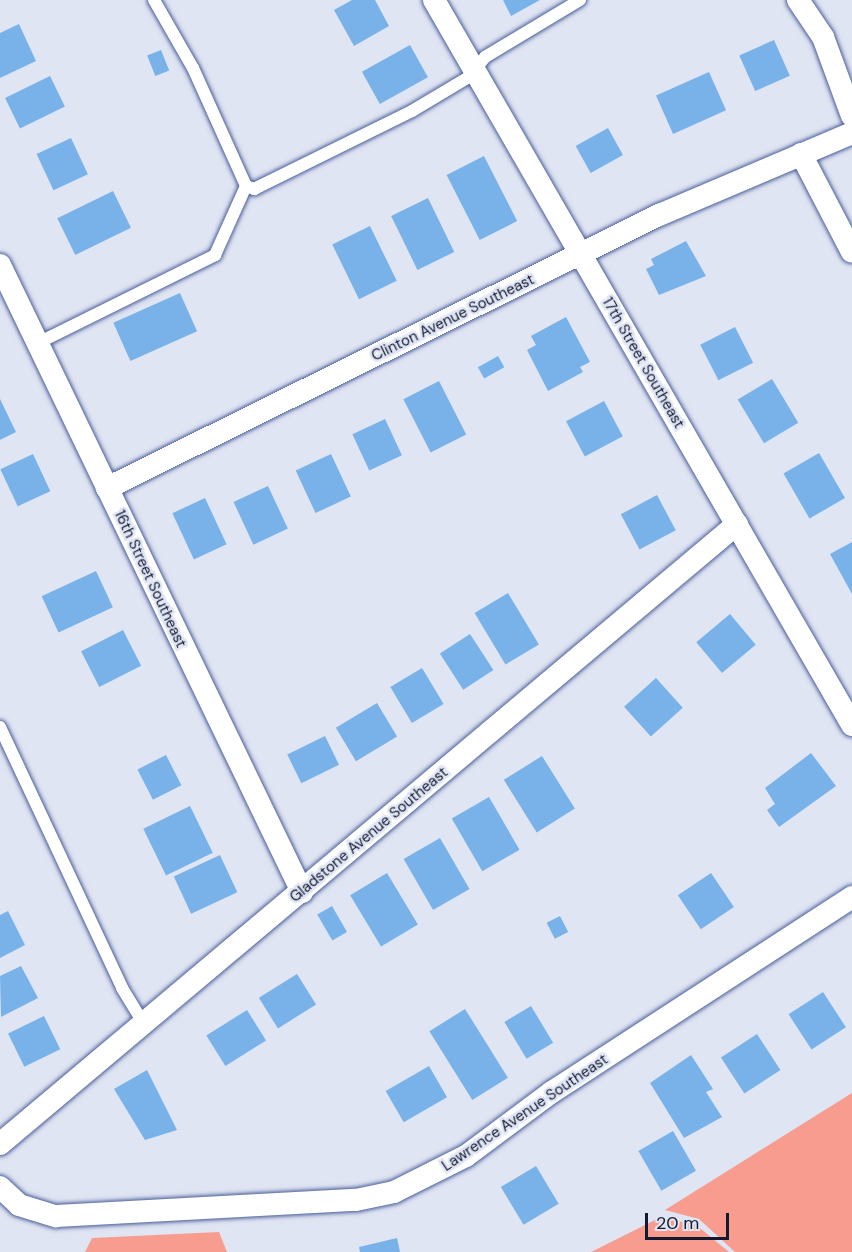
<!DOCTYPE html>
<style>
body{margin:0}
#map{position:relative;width:852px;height:1252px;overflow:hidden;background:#e0e5f3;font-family:"DM Sans",sans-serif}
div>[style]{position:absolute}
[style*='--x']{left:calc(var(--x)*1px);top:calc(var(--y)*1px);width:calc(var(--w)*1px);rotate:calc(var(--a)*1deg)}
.green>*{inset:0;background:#f79c8f}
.building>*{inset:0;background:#79b2e8;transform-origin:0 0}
.roads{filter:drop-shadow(0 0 2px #4a5e9a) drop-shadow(0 0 2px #4a5e9a)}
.lane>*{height:12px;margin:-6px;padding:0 6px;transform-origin:6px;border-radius:6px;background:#fff}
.street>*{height:22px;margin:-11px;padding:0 11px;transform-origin:11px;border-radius:11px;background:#fff}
span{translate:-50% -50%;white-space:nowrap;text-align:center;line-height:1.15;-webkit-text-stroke:5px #e0e5f3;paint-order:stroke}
.street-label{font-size:15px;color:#121a32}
.scale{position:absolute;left:645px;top:1213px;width:84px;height:27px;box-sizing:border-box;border:3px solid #121a32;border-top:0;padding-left:8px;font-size:18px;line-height:21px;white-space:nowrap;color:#121a32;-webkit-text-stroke:4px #e0e5f3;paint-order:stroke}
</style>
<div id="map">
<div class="green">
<i style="clip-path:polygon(852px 1093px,852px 1252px,735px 1252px,699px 1219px,665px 1210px)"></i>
<i style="clip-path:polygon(659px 1218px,695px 1224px,729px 1252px,591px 1252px)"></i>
<i style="clip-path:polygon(219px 1232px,227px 1252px,85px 1252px,92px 1238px)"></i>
</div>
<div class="building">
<i style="clip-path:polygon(352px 0,375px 0,389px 26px,354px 46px,334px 10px)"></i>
<i style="clip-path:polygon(503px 0,540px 0,511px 16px)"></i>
<i style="clip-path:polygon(19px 24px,36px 61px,0 78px,0 33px)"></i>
<i style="left:774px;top:40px;width:39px;height:38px;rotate:66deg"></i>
<i style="left:410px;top:45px;width:37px;height:55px;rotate:61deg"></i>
<i style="left:161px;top:50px;width:22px;height:15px;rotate:68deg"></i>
<i style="left:709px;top:72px;width:42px;height:58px;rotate:66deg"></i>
<i style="left:50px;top:76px;width:34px;height:50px;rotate:64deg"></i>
<i style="left:608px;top:128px;width:31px;height:37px;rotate:61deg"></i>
<i style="left:71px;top:138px;width:40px;height:38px;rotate:65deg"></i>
<i style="left:484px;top:156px;width:73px;height:42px;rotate:63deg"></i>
<i style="left:113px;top:191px;width:41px;height:62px;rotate:64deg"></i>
<i style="left:428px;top:198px;width:60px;height:41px;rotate:64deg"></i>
<i style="left:370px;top:226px;width:61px;height:42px;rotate:64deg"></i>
<i style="clip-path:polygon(686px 241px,706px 276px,659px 295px,646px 269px,654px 265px,651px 259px)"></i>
<i style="left:180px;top:293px;width:42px;height:73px;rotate:66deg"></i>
<i style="clip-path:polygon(566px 317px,590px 362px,580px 367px,583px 372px,548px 391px,527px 350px,536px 345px,531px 336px)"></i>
<i style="left:735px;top:327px;width:40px;height:39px;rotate:63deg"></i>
<i style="left:498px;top:356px;width:13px;height:23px;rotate:61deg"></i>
<i style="left:772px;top:379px;width:51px;height:40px;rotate:59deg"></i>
<i style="left:439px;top:381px;width:60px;height:40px;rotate:63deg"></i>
<i style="clip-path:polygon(0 399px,16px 432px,0 440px)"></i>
<i style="left:604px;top:401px;width:40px;height:43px;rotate:62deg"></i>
<i style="left:385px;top:419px;width:40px;height:36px;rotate:65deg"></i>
<i style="left:819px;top:453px;width:52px;height:41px;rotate:60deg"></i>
<i style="left:33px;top:454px;width:41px;height:36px;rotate:65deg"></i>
<i style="left:331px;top:454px;width:47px;height:39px;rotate:65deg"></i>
<i style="left:268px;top:486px;width:47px;height:38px;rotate:65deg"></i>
<i style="left:657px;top:495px;width:40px;height:41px;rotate:62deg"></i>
<i style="left:205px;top:498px;width:51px;height:36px;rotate:65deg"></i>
<i style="clip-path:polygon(852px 542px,852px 594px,830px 554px)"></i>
<i style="left:96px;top:571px;width:40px;height:60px;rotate:65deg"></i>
<i style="left:508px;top:593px;width:60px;height:39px;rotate:59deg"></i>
<i style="left:730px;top:614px;width:40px;height:44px;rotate:50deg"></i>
<i style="left:123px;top:630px;width:40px;height:47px;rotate:63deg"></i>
<i style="left:470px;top:634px;width:43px;height:36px;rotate:57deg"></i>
<i style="left:422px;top:668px;width:42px;height:37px;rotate:59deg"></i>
<i style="left:656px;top:678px;width:40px;height:43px;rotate:48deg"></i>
<i style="left:377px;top:703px;width:39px;height:48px;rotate:59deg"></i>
<i style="left:325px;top:736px;width:32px;height:42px;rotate:64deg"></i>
<i style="clip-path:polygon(811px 753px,836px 786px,779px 827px,767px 810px,775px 804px,765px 788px)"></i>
<i style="left:166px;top:755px;width:34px;height:32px;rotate:63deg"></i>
<i style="left:542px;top:756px;width:62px;height:45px;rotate:58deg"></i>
<i style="left:489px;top:797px;width:61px;height:43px;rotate:60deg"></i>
<i style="left:190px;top:806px;width:52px;height:52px;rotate:64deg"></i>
<i style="left:440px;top:838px;width:59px;height:42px;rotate:60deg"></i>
<i style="left:220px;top:855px;width:41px;height:51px;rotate:65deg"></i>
<i style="left:387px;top:873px;width:60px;height:43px;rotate:59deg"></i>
<i style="left:711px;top:873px;width:41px;height:40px;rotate:56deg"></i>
<i style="left:332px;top:906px;width:30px;height:17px;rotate:60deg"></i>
<i style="clip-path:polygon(8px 911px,25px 945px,0 958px,0 915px)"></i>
<i style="left:560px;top:916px;width:18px;height:15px;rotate:63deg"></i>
<i style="clip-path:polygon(21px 966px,38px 998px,1px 1017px,0 976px)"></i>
<i style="left:297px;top:974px;width:36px;height:45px;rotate:58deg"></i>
<i style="left:823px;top:992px;width:42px;height:41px;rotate:57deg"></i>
<i style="left:531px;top:1006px;width:43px;height:31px;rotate:59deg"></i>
<i style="left:465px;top:1009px;width:81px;height:42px;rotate:58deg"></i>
<i style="left:247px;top:1010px;width:36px;height:48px;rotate:58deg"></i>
<i style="left:44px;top:1016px;width:37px;height:40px;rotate:64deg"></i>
<i style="left:757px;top:1034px;width:43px;height:43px;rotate:57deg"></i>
<i style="clip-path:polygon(691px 1055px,713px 1089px,706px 1092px,722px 1117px,684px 1138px,650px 1083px)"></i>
<i style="left:429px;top:1066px;width:36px;height:50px;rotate:60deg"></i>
<i style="clip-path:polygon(147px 1070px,177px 1130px,145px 1140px,114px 1089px)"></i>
<i style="left:673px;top:1131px;width:46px;height:40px;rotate:60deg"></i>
<i style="left:536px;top:1166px;width:44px;height:41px;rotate:59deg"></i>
<i style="clip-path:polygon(397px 1238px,400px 1252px,360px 1252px,359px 1247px)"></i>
</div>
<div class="roads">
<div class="lane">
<i style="--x:154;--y:0;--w:78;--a:60.2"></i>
<i style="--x:193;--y:68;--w:129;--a:65.8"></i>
<i style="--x:246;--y:186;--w:9;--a:21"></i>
<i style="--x:254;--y:189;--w:176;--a:-26.3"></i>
<i style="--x:412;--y:111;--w:66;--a:-30.8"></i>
<i style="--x:469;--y:77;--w:26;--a:-51"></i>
<i style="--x:485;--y:57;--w:111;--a:-31"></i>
<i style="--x:38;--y:343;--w:198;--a:-26.4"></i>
<i style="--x:215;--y:255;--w:76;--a:-65.8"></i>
<i style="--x:0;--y:727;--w:288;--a:64.9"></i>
<i style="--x:122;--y:988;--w:42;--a:58.6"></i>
</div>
<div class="street">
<i style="--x:434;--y:0;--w:837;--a:60.03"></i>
<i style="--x:798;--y:0;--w:45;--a:56"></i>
<i style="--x:823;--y:37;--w:84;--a:69.8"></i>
<i style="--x:801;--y:154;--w:110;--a:62.5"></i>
<i style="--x:0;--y:265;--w:696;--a:64.28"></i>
<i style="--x:107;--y:488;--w:616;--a:-26.32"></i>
<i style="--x:659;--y:215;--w:210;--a:-23"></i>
<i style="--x:0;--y:1144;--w:963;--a:-40.07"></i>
<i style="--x:0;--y:1187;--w:26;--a:43"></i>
<i style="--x:19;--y:1205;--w:39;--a:17"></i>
<i style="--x:56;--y:1216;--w:300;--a:-3.1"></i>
<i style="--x:356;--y:1200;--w:39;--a:-12"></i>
<i style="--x:394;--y:1192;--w:80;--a:-26.6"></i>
<i style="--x:466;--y:1156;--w:107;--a:-36.7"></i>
<i style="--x:552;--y:1092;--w:358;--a:-33"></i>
</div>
</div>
<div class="street-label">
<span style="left:453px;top:318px;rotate:-26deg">Clinton Avenue Southeast</span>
<span style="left:643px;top:363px;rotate:60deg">17th Street Southeast</span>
<span style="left:150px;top:579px;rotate:65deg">16th Street Southeast</span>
<span style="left:369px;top:835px;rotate:-40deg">Gladstone Avenue Southeast</span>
<span style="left:525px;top:1113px;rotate:-34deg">Lawrence Avenue Southeast</span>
</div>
<div class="scale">20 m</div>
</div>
